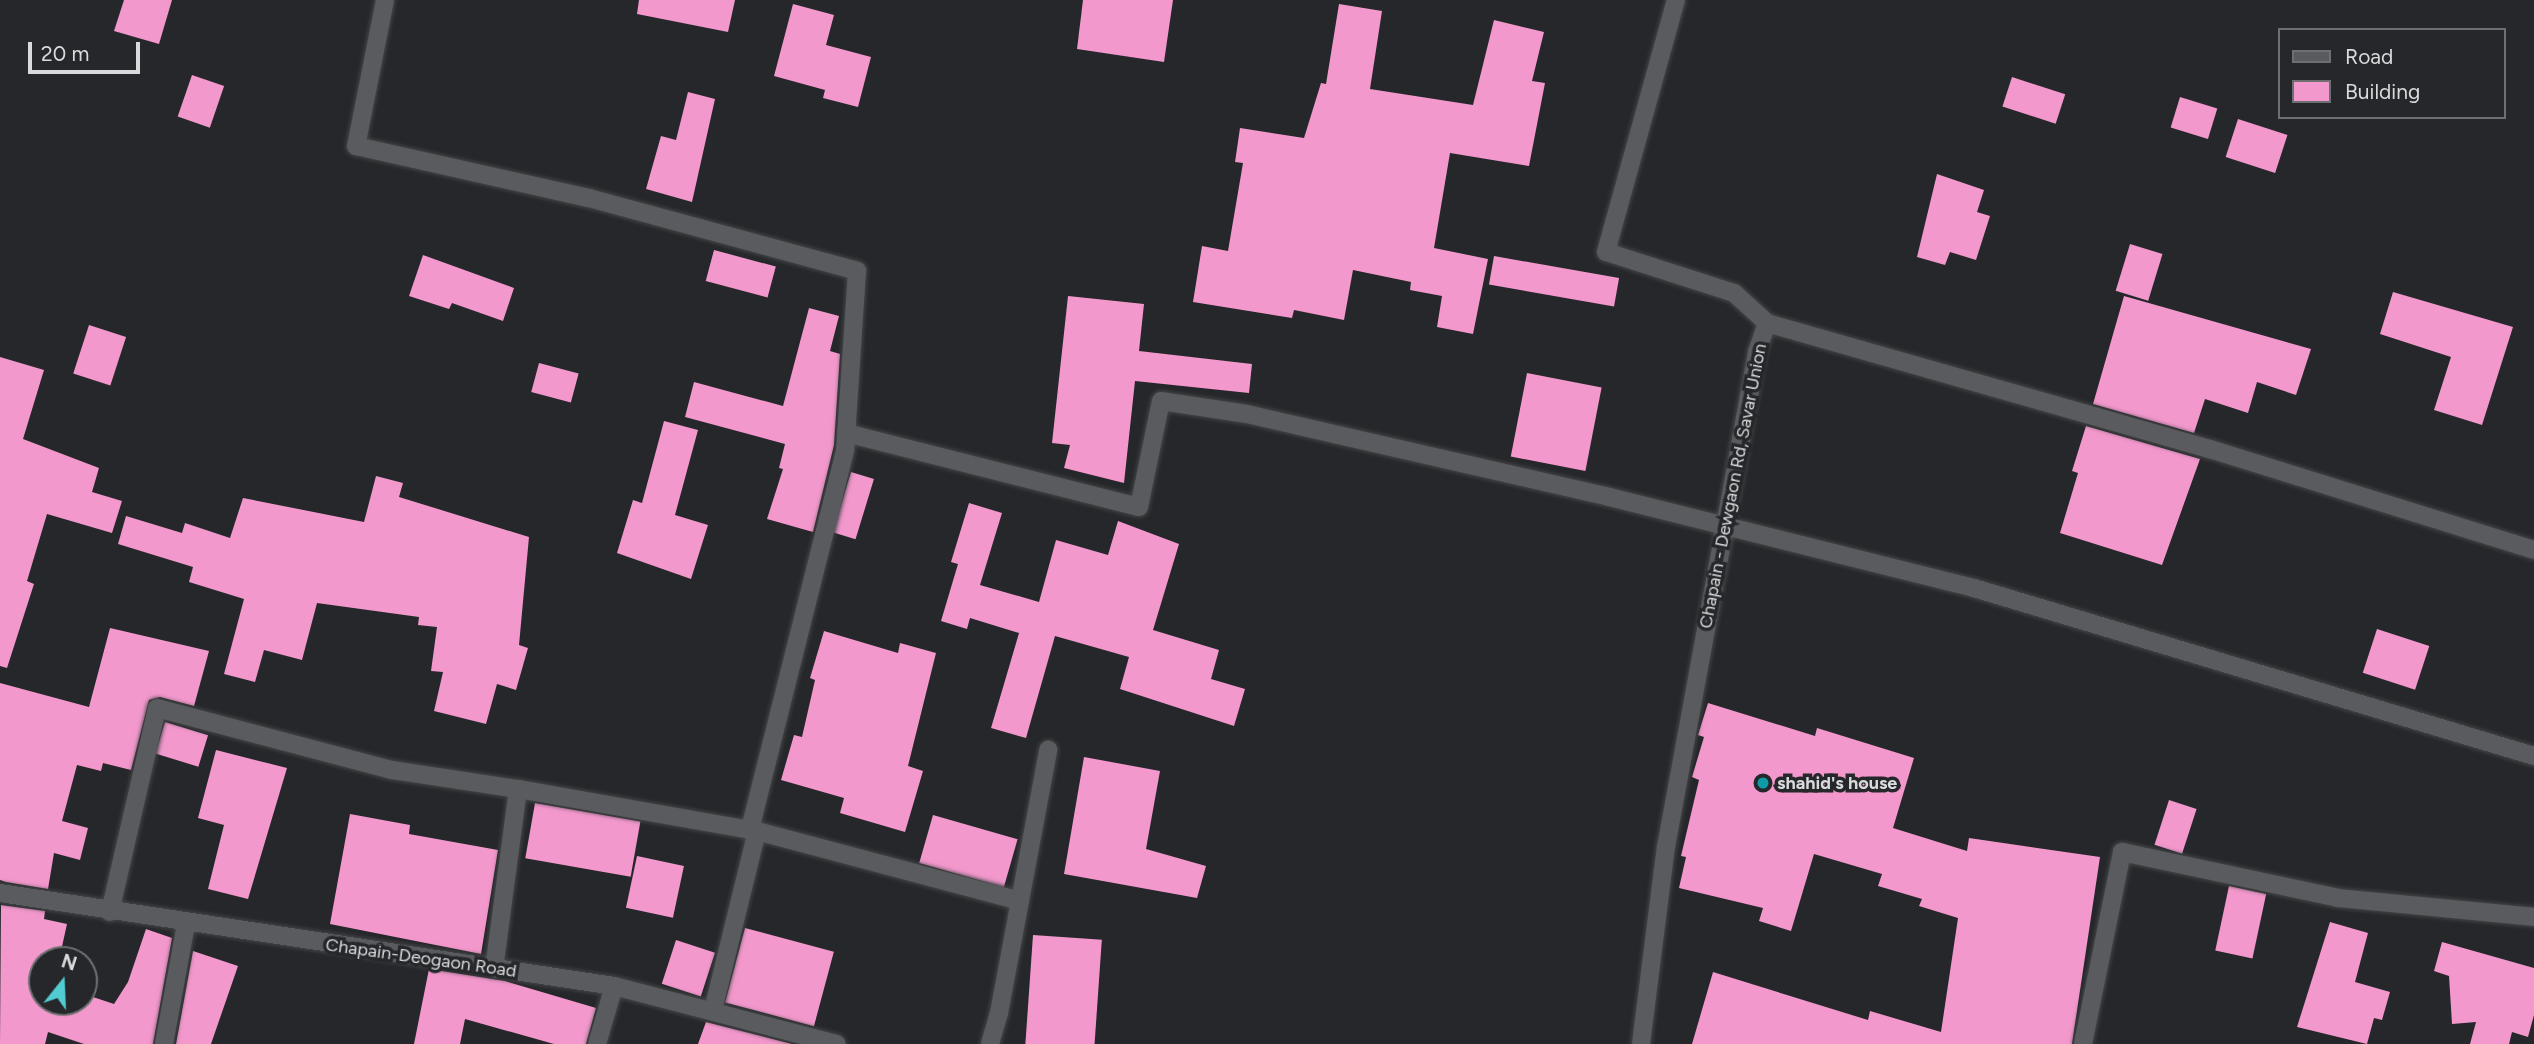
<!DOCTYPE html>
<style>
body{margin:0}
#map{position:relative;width:2534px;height:1044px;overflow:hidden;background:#26272a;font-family:Figtree,sans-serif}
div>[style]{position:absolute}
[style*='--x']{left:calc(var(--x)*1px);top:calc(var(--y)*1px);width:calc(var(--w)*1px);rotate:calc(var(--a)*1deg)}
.building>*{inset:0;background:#f398cd;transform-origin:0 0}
.roads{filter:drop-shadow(0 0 2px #444547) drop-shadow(0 0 2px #444547)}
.minor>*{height:18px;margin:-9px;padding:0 9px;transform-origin:9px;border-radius:9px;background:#5a5b5f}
.dots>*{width:19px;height:19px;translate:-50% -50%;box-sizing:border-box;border:4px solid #26272a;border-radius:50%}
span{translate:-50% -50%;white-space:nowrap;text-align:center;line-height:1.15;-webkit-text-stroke:7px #26272a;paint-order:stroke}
.street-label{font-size:18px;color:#d9dadc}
.poi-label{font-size:18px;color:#d9dadc;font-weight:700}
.left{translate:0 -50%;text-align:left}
.legend{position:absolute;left:2278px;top:28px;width:228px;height:91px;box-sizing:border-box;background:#26272a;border:2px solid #6e6f71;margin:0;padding:9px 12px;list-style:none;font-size:21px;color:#d9dadc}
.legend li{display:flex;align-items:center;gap:14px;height:35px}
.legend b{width:35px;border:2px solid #6e6f71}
.north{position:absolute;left:28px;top:946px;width:70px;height:70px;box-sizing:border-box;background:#26272a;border:2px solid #6e6f71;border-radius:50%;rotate:18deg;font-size:19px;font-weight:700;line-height:28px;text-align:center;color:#d9dadc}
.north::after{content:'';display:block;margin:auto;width:24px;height:32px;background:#51ccd2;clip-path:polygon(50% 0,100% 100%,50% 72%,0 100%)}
.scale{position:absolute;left:28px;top:42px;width:112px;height:32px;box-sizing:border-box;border:4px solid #d9dadc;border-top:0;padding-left:9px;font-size:21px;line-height:24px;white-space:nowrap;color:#d9dadc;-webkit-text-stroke:5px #26272a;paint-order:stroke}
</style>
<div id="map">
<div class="building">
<i style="clip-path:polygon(124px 0,172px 0,159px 44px,114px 31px)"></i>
<i style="clip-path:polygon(639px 0,735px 0,728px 32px,637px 14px)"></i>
<i style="clip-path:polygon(1083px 0,1173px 0,1164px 62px,1077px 49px)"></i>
<i style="clip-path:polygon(793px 4px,834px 15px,826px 45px,871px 57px,858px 107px,823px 98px,825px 90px,774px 76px)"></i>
<i style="clip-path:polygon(1339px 4px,1382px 11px,1370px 89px,1473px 105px,1494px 20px,1544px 32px,1532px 81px,1545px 83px,1529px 166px,1450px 153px,1434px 248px,1488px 259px,1473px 334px,1437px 327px,1442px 296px,1410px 290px,1411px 282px,1353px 270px,1344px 320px,1294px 310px,1292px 318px,1193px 302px,1202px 246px,1228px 251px,1243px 163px,1235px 162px,1240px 128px,1304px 138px,1321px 83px,1326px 84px)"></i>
<i style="left:192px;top:75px;width:34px;height:44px;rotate:19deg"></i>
<i style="left:2012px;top:77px;width:56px;height:31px;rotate:18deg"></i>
<i style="clip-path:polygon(688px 92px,715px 99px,692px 202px,646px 189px,661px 136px,676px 140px)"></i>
<i style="left:2180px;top:97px;width:39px;height:32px;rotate:17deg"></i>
<i style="left:2238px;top:119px;width:52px;height:40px;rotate:18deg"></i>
<i style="clip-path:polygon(1937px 174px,1984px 190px,1977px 212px,1990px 216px,1976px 260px,1950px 252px,1945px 265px,1917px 257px)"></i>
<i style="left:2130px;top:244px;width:34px;height:49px;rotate:17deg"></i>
<i style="left:714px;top:250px;width:64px;height:32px;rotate:15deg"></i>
<i style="clip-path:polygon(423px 255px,514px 288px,503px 321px,452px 303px,449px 309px,409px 296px)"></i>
<i style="left:1494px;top:256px;width:127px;height:29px;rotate:10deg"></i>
<i style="clip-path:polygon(2393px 292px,2513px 327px,2482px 425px,2434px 410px,2451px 357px,2380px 334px)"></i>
<i style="clip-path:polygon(1068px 296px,1144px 304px,1139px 351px,1252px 364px,1249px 393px,1135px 381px,1124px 483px,1064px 468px,1070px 445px,1052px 443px)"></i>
<i style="clip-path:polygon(2124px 296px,2311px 349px,2296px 395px,2257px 382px,2248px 413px,2205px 399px,2194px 433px,2093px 404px)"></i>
<i style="clip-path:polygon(809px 308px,839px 316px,830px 351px,840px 354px,834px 445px,813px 532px,767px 519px,783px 469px,779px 468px,785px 444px,685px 417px,694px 382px,783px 406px)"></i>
<i style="left:89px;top:325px;width:39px;height:51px;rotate:18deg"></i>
<i style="clip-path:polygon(0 357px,44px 370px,23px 439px,99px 468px,92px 492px,122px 501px,112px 533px,47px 514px,27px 581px,34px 584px,7px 668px,0 666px)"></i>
<i style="left:539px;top:363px;width:41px;height:30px;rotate:15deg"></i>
<i style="left:1527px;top:373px;width:76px;height:85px;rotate:11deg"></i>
<i style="clip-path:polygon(664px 421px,698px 430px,675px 515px,708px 525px,691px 579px,617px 553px,633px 500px,642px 503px)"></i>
<i style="clip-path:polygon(2086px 426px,2200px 459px,2162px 565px,2060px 533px,2078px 473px,2072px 471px)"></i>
<i style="left:851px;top:472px;width:24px;height:63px;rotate:17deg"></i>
<i style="clip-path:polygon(376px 476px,403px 483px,399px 497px,529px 537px,519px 645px,528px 648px,516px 690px,497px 684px,486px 724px,434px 711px,443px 672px,431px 671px,437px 627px,418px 625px,419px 617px,317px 603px,302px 660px,264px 650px,255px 682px,224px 674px,244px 599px,189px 582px,193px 567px,118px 544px,126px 516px,182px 533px,185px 523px,230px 538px,243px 498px,364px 522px)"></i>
<i style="clip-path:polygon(969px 503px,1002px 513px,980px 585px,1039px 602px,1056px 540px,1108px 555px,1118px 521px,1179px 544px,1153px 630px,1219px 650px,1211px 679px,1245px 689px,1234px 726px,1120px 689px,1129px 657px,1055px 636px,1026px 738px,991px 728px,1019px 633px,970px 618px,967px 629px,941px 621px,958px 564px,951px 562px)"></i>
<i style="clip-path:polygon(110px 628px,209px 651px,194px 706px,160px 697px,149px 700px,131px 770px,103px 763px,101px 771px,77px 765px,62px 821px,88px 828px,80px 860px,54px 853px,48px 889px,6px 882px,0 880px,0 683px,89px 707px)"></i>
<i style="left:2377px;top:629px;width:55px;height:46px;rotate:18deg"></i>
<i style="clip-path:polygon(824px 631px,898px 653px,900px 643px,936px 653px,908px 766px,923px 771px,905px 832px,840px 813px,844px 798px,781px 780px,794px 735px,802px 737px,815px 680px,810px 678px)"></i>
<i style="clip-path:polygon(1708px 703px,1815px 736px,1817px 728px,1914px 758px,1893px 828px,1967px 851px,1969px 838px,2100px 857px,2072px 1044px,1692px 1044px,1713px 972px,1868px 1020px,1870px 1011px,1941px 1032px,1958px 918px,1919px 906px,1922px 899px,1878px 886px,1882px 874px,1814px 854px,1791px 931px,1759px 921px,1763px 908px,1679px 888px,1686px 857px,1681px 856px,1699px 780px,1692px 777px,1704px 737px,1698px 735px)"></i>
<i style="left:165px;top:722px;width:45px;height:33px;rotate:17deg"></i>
<i style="clip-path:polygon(216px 750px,287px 768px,248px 899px,208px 889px,224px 825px,198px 818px)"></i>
<i style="clip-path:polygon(1084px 757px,1160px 771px,1146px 849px,1206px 866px,1197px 898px,1064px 874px)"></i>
<i style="left:2169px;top:800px;width:29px;height:47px;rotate:18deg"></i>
<i style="left:535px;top:803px;width:107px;height:56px;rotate:10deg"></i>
<i style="clip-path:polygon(350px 814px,410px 825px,409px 834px,498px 850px,481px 954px,330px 924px)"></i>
<i style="left:933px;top:815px;width:88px;height:50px;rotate:16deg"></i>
<i style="left:637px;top:856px;width:48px;height:53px;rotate:12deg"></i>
<i style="left:2229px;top:886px;width:38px;height:66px;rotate:12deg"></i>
<i style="clip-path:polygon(1px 905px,45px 911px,44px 919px,67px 924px,59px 960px,42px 960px,42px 1002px,84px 1002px,84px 994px,114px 1004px,128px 982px,146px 929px,172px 938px,153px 1044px,84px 1044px,48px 1032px,45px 1044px,0 1044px)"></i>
<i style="clip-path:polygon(2330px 922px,2368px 933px,2355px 982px,2390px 992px,2382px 1020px,2374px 1018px,2367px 1044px,2297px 1027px)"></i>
<i style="left:745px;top:928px;width:92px;height:77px;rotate:15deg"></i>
<i style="left:1033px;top:935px;width:69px;height:110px;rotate:4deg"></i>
<i style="left:676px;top:940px;width:41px;height:46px;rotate:18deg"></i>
<i style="clip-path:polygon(2442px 942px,2534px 968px,2534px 1015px,2528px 1037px,2512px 1032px,2509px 1044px,2470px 1044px,2476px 1022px,2452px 1024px,2449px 976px,2434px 971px)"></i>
<i style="clip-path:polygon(193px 951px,238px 966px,211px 1044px,176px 1044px)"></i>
<i style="clip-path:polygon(429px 969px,505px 981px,596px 1008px,586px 1044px,554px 1044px,465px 1019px,460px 1044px,414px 1044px)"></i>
<i style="clip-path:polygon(706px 1022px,792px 1044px,698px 1044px)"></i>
</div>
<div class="roads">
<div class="minor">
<i style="--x:385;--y:0;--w:149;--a:101.2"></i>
<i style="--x:356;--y:146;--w:239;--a:12.6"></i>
<i style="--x:589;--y:198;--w:278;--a:15.2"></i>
<i style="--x:857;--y:271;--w:180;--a:93.8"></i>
<i style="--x:845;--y:451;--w:390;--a:104.1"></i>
<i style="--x:1767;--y:323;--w:461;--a:15.9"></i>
<i style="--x:2210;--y:449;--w:339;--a:17.3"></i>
<i style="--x:846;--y:433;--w:302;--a:14.2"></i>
<i style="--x:1139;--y:507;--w:108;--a:-78.3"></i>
<i style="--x:1161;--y:401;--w:87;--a:8.6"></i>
<i style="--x:1247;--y:414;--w:371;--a:12.9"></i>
<i style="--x:1609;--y:497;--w:376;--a:14"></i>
<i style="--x:1974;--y:588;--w:585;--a:16.7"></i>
<i style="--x:518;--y:789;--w:243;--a:10"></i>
<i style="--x:757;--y:831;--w:184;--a:103.8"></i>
<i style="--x:757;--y:831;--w:272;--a:14.9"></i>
<i style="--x:0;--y:893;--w:621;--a:8.61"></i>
<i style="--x:614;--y:986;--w:230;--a:14.6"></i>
<i style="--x:110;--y:912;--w:209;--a:-77"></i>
<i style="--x:157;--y:708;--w:243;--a:14.8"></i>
<i style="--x:392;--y:770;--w:127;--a:8.6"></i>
<i style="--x:518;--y:789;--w:181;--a:97.6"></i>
<i style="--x:164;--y:1044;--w:122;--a:-79.6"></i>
<i style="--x:597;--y:1044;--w:60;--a:-73.7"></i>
<i style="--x:990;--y:1044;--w:32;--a:-74"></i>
<i style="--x:999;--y:1013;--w:268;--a:-79.4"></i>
<i style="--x:1641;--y:1044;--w:199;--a:-82.8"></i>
<i style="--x:1666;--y:847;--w:503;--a:-79.58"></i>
<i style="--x:1757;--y:352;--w:31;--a:-71"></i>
<i style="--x:1767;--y:323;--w:45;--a:-137.7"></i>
<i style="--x:1734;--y:293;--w:134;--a:-162.2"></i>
<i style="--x:1606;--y:252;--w:262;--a:-74.5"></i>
<i style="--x:2083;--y:1044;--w:196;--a:-78.5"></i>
<i style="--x:2122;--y:852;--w:221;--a:12"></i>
<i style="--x:2338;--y:898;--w:197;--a:5.5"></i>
</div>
</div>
<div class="dots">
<i style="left:1763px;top:783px;background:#0f9aa8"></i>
</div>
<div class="street-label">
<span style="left:1733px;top:486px;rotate:-79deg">Chapain - Dewgaon Rd, Savar Union</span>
<span style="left:421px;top:958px;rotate:8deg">Chapain-Deogaon Road</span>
</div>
<div class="poi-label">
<span class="left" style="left:1777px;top:783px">shahid's house</span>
</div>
<ul class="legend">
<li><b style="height:9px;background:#5a5b5f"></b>Road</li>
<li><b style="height:19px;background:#f398cd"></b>Building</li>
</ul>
<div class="north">N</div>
<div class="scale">20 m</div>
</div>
